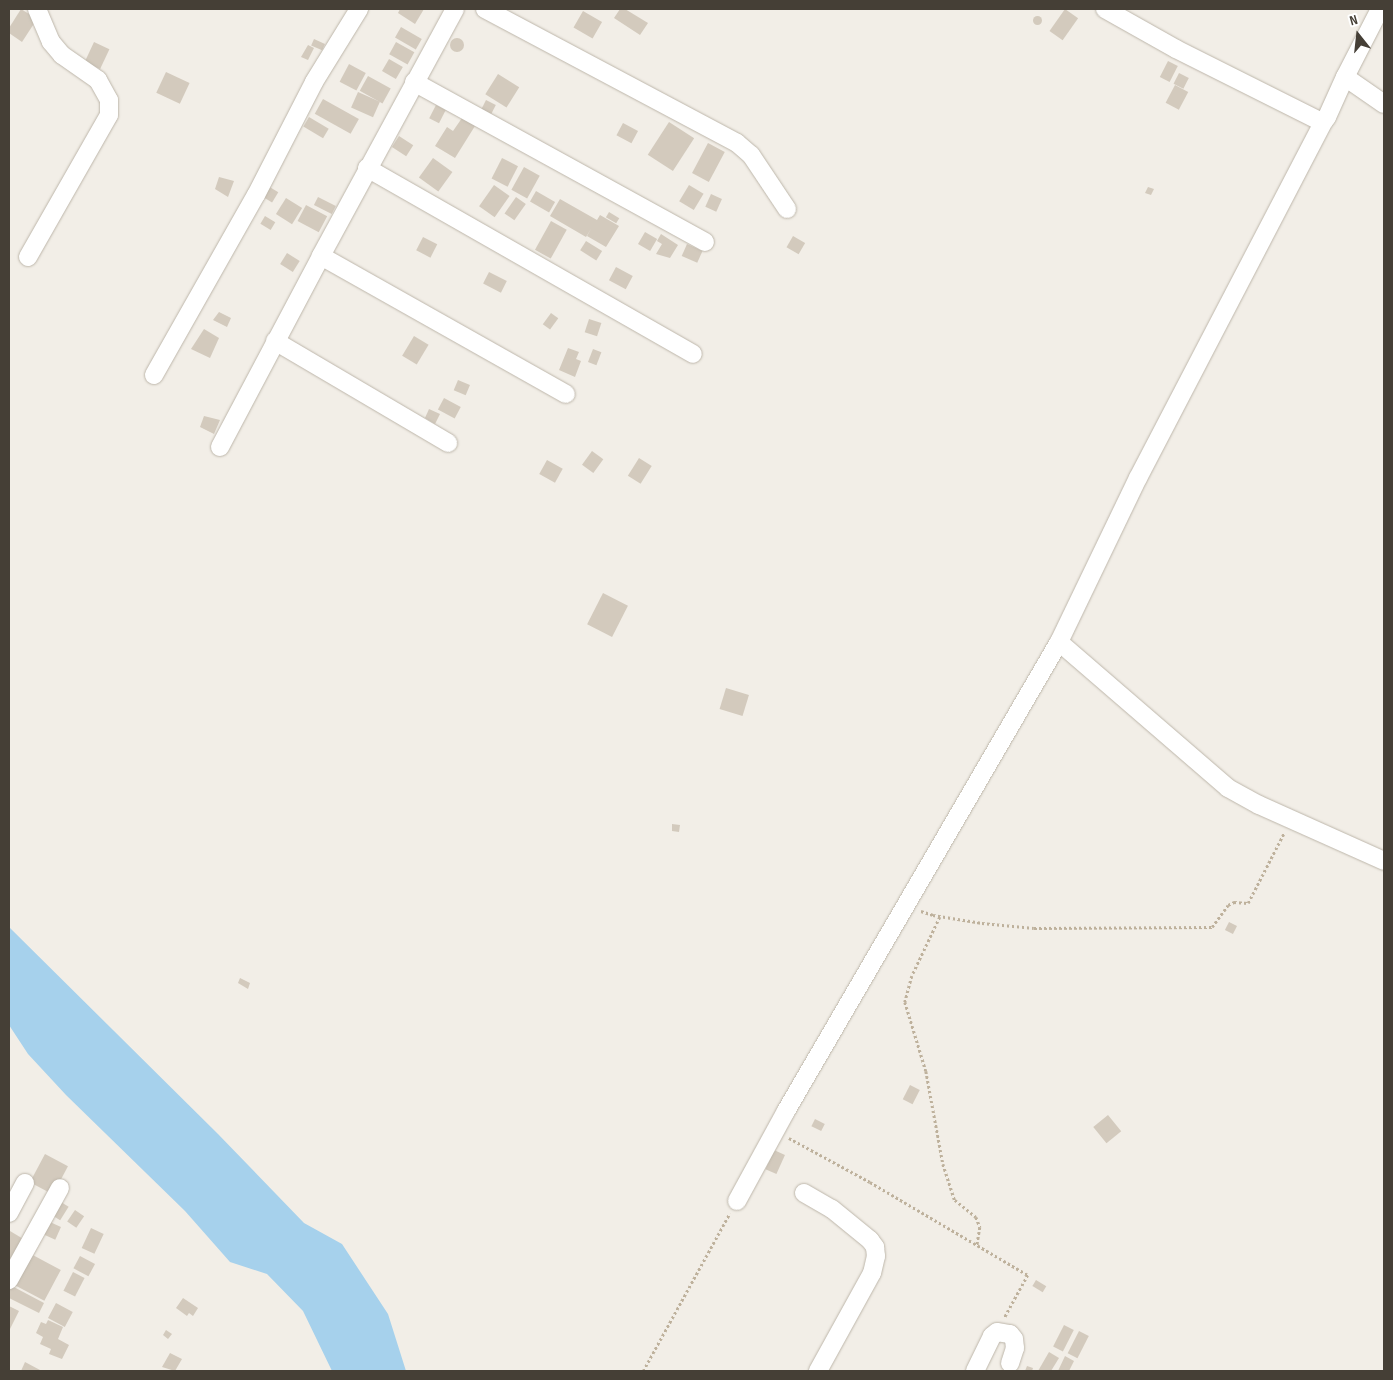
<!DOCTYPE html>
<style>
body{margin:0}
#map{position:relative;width:1393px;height:1380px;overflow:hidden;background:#f2eee7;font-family:"Sofia Sans Condensed",sans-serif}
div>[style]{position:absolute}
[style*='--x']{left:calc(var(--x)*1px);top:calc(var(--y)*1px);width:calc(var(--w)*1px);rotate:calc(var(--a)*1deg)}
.water>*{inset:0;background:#a6d1ec}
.building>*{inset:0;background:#d3cabd;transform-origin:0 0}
.round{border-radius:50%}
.path>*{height:2.5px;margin-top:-1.25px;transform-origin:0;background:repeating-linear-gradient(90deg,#beb19c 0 2.5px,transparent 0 5px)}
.roads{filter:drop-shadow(0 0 1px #bdb6aa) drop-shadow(0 0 1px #bdb6aa)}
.minor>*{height:18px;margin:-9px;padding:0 9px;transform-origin:9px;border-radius:9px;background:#fff}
span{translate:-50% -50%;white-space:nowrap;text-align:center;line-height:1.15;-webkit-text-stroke:4.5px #fff;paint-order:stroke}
.frame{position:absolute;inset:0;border:10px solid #453f36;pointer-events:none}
.north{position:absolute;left:1333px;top:10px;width:50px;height:50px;-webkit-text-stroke:4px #fff;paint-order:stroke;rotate:344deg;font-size:14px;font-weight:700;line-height:20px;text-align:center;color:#453f36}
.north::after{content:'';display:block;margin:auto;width:18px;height:22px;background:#453f36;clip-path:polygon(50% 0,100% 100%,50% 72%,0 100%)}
</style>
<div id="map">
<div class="water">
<i style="clip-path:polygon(9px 927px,218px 1134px,304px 1223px,342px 1244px,388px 1314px,406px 1371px,332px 1371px,303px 1311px,267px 1274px,230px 1262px,185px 1211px,66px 1095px,28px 1054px,9px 1025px)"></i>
</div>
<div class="building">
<i style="clip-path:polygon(21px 9px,37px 19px,22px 42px,9px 33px,9px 28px)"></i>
<i style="clip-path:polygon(400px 9px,424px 9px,415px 24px,398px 13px)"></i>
<i style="clip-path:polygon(620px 9px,625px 9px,648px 23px,640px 35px,614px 18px)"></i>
<i style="left:1065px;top:9px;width:16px;height:27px;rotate:35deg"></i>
<i style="left:583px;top:11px;width:22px;height:19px;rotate:30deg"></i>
<i class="round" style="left:1032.5px;top:15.5px;width:9px;height:9px"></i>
<i style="left:401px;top:27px;width:24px;height:12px;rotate:30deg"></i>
<i class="round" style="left:450px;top:38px;width:14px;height:14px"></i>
<i style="left:314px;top:39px;width:12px;height:7px;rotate:24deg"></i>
<i style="left:94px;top:42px;width:17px;height:22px;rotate:25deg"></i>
<i style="left:396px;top:42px;width:21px;height:14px;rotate:29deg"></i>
<i style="clip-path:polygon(308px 45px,314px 48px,308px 60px,301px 57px)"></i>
<i style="left:389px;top:59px;width:16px;height:14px;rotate:30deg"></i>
<i style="left:1168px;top:61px;width:11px;height:18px;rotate:27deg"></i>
<i style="left:349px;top:64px;width:19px;height:20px;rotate:28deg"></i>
<i style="left:166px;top:72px;width:26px;height:23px;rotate:25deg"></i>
<i style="left:1179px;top:73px;width:11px;height:12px;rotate:27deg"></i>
<i style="left:498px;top:74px;width:25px;height:24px;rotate:32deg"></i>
<i style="left:368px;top:76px;width:26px;height:17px;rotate:29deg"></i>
<i style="left:1175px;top:85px;width:15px;height:20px;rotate:28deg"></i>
<i style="left:358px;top:92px;width:24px;height:17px;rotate:24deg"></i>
<i style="left:323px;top:99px;width:41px;height:17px;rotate:29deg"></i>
<i style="left:486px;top:100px;width:11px;height:10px;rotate:27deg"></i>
<i style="left:436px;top:105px;width:11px;height:15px;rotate:27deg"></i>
<i style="left:309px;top:117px;width:23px;height:11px;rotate:31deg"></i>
<i style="clip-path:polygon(462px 118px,475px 126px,455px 158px,435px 146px,447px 127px,453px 131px)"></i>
<i style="left:669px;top:122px;width:30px;height:39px;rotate:33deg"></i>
<i style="left:623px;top:123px;width:17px;height:14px;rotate:28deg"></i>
<i style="left:399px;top:136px;width:17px;height:13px;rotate:33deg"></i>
<i style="left:708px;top:143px;width:19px;height:34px;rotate:28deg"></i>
<i style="left:433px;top:158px;width:24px;height:24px;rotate:36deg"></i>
<i style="left:502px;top:158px;width:18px;height:23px;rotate:27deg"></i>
<i style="left:524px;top:167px;width:18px;height:26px;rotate:29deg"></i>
<i style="clip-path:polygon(219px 177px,234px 181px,228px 197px,215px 189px)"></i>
<i style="left:494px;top:185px;width:19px;height:26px;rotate:35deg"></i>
<i style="left:689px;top:185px;width:17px;height:19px;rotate:31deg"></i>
<i style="left:268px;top:186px;width:12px;height:12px;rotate:31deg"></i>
<i style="clip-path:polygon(1148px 187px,1154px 189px,1151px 195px,1145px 193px)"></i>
<i style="left:536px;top:191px;width:22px;height:12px;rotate:30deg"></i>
<i style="left:711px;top:194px;width:12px;height:14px;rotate:24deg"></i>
<i style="left:318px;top:197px;width:20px;height:9px;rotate:27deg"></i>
<i style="left:516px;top:197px;width:12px;height:20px;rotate:35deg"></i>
<i style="left:286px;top:198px;width:19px;height:19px;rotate:32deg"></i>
<i style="clip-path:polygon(560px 199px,597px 220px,600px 215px,619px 226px,606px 247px,587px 236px,591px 229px,586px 237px,550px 216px)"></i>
<i style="left:306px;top:205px;width:24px;height:18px;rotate:28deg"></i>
<i style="left:609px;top:212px;width:12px;height:6px;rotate:31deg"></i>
<i style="left:265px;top:216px;width:12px;height:9px;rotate:31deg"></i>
<i style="left:551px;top:221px;width:18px;height:33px;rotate:29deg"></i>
<i style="left:645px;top:232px;width:14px;height:14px;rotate:30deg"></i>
<i style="clip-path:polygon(661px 234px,678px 245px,670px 258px,656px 254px,662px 244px,657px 241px)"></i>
<i style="left:793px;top:236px;width:14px;height:13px;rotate:30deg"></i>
<i style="left:423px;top:237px;width:16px;height:15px;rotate:27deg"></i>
<i style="left:586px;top:241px;width:19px;height:11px;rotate:32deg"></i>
<i style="left:687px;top:244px;width:17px;height:13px;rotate:24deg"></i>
<i style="left:287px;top:253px;width:15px;height:13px;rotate:32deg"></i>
<i style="left:616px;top:267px;width:19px;height:15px;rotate:28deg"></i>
<i style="left:489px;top:272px;width:20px;height:13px;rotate:27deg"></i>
<i style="clip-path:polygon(219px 312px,231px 318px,227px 327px,213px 320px)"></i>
<i style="left:551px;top:313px;width:9px;height:14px;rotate:36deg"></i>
<i style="left:589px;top:319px;width:13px;height:14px;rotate:18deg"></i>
<i style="clip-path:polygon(204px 329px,219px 338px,210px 358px,191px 349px)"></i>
<i style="left:414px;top:336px;width:17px;height:23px;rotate:31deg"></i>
<i style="clip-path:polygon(568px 348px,579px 352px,576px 359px,581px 361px,575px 377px,559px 370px)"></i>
<i style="left:593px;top:349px;width:9px;height:14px;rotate:21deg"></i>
<i style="left:458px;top:380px;width:13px;height:11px;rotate:23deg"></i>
<i style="left:444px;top:398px;width:19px;height:13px;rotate:28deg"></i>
<i style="clip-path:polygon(429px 409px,440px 414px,435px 424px,425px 418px)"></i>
<i style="clip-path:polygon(204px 416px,220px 420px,214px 434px,200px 427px)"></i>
<i style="left:592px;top:451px;width:14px;height:17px;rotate:36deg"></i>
<i style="left:639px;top:458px;width:15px;height:21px;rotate:32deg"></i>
<i style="left:547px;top:460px;width:18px;height:16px;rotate:29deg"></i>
<i style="left:603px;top:593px;width:28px;height:35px;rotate:27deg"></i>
<i style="left:726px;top:688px;width:24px;height:22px;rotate:17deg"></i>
<i style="clip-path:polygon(672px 824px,680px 825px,679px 832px,672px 831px)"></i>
<i style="left:1229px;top:922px;width:9px;height:9px;rotate:27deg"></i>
<i style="clip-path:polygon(240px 978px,250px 983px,248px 989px,238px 983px)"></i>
<i style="left:910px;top:1085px;width:11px;height:16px;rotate:27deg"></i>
<i style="left:1108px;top:1115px;width:21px;height:19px;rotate:51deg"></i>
<i style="left:815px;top:1119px;width:11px;height:8px;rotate:27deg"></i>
<i style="left:774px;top:1150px;width:12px;height:21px;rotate:24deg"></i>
<i style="left:45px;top:1154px;width:26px;height:32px;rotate:28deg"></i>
<i style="left:61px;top:1202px;width:9px;height:16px;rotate:32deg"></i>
<i style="left:75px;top:1210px;width:11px;height:14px;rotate:34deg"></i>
<i style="left:50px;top:1222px;width:12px;height:14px;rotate:24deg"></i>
<i style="left:91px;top:1228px;width:14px;height:22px;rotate:25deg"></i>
<i style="clip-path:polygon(10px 1231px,25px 1240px,9px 1263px,9px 1233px)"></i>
<i style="left:29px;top:1253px;width:36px;height:35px;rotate:28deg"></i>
<i style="left:80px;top:1256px;width:17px;height:14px;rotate:28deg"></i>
<i style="left:73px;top:1272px;width:13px;height:21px;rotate:27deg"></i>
<i style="left:1036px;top:1280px;width:12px;height:7px;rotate:31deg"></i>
<i style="clip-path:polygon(10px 1285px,44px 1303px,39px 1313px,9px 1298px)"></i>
<i style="clip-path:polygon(183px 1298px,198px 1308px,193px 1316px,189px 1313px,187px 1316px,176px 1308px)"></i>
<i style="left:56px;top:1303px;width:19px;height:17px;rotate:28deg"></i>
<i style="clip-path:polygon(9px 1306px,19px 1311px,9px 1331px)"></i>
<i style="clip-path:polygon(48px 1320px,63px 1327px,58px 1339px,69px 1345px,62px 1359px,49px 1354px,51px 1349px,40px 1344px,43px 1337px,36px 1333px,41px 1322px,46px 1324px)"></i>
<i style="left:1064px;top:1325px;width:11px;height:24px;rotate:27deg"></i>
<i style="clip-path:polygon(166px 1330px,172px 1334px,168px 1339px,163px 1335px)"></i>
<i style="left:1079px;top:1331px;width:11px;height:25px;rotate:27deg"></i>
<i style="clip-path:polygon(1049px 1352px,1059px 1358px,1051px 1371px,1038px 1371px)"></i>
<i style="clip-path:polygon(170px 1353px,182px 1359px,175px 1371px,162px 1367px)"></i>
<i style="clip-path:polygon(1065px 1356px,1074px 1361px,1069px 1371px,1058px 1371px)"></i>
<i style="clip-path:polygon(25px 1362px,40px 1370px,39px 1371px,21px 1371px)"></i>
<i style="clip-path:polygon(1027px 1366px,1033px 1368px,1032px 1371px,1025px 1371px)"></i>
</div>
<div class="path">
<i style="--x:921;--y:911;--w:13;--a:18"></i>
<i style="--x:933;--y:915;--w:50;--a:9.3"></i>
<i style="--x:982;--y:923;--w:52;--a:5.5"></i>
<i style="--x:1034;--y:928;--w:178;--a:-0.3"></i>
<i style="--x:1212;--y:927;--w:27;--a:-54"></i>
<i style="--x:1228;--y:905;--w:7;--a:-27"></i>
<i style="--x:1234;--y:902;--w:14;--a:4"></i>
<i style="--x:1248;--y:903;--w:79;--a:-62.8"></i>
<i style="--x:940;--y:917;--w:65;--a:115.4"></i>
<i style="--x:912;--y:976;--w:27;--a:105"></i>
<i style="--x:905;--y:1002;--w:72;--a:73.1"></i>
<i style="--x:926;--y:1071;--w:95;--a:79.6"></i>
<i style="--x:943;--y:1164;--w:38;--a:72"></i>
<i style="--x:955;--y:1200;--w:27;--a:39"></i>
<i style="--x:976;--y:1217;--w:11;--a:68"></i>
<i style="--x:980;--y:1227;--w:19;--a:99"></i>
<i style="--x:789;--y:1138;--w:92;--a:28.5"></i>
<i style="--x:870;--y:1182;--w:183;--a:30.5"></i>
<i style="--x:1028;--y:1275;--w:48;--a:118.7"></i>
<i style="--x:643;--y:1371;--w:180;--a:-61.2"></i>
</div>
<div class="roads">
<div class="minor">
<i style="--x:455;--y:9;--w:281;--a:118.5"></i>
<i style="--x:321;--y:256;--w:281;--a:29.4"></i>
<i style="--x:485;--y:9;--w:285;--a:28"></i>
<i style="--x:737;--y:143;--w:18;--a:41"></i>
<i style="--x:751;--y:155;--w:65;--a:56.3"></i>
<i style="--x:1105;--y:9;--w:81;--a:29.4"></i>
<i style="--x:1176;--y:49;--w:159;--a:26.6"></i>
<i style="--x:1318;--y:120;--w:6;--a:9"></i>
<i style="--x:1324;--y:121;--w:5;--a:-53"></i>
<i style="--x:1327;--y:117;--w:44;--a:-65.8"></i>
<i style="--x:1380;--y:9;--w:76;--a:117.2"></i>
<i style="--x:1345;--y:77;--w:47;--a:34.7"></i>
<i style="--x:414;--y:82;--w:332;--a:28.8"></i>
<i style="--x:367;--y:168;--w:375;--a:29.7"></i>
<i style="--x:28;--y:257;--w:163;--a:-60.3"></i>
<i style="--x:109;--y:115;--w:15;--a:-90"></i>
<i style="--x:109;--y:100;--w:23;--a:-119"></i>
<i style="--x:98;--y:80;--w:44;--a:-145.2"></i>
<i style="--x:62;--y:55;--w:17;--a:-130"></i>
<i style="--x:51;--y:42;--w:36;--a:-113"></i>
<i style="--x:275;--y:341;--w:201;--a:30.5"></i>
<i style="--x:154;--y:375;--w:207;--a:-60.5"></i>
<i style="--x:256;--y:195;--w:127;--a:-62.8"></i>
<i style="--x:314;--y:82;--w:86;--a:-58.3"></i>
<i style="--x:220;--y:447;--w:216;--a:-62.1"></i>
<i style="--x:1059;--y:642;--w:223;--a:40.8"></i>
<i style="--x:1228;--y:788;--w:35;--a:29"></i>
<i style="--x:1259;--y:805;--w:137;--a:24.1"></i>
<i style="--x:804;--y:1193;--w:32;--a:30"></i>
<i style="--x:832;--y:1209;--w:49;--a:39.2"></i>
<i style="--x:870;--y:1240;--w:9;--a:54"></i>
<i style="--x:875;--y:1247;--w:9;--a:84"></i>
<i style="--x:876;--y:1256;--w:17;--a:103"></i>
<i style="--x:872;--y:1273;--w:112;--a:118.9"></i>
<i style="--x:737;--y:1201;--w:102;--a:-61.4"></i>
<i style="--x:786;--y:1111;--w:543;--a:-59.8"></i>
<i style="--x:1059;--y:642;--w:182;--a:-64.3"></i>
<i style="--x:1138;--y:478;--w:403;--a:-62.5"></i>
<i style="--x:9;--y:1213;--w:34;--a:-62"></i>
<i style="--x:9;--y:1280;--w:105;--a:-61"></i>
<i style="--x:975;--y:1371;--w:39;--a:-64"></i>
<i style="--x:992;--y:1336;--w:6;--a:-39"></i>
<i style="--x:997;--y:1332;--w:13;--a:9"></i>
<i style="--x:1010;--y:1334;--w:6;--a:51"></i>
<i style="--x:1014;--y:1339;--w:9;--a:84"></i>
<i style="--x:1015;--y:1348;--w:16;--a:108"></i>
</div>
</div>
<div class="frame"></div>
<div class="north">N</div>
</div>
